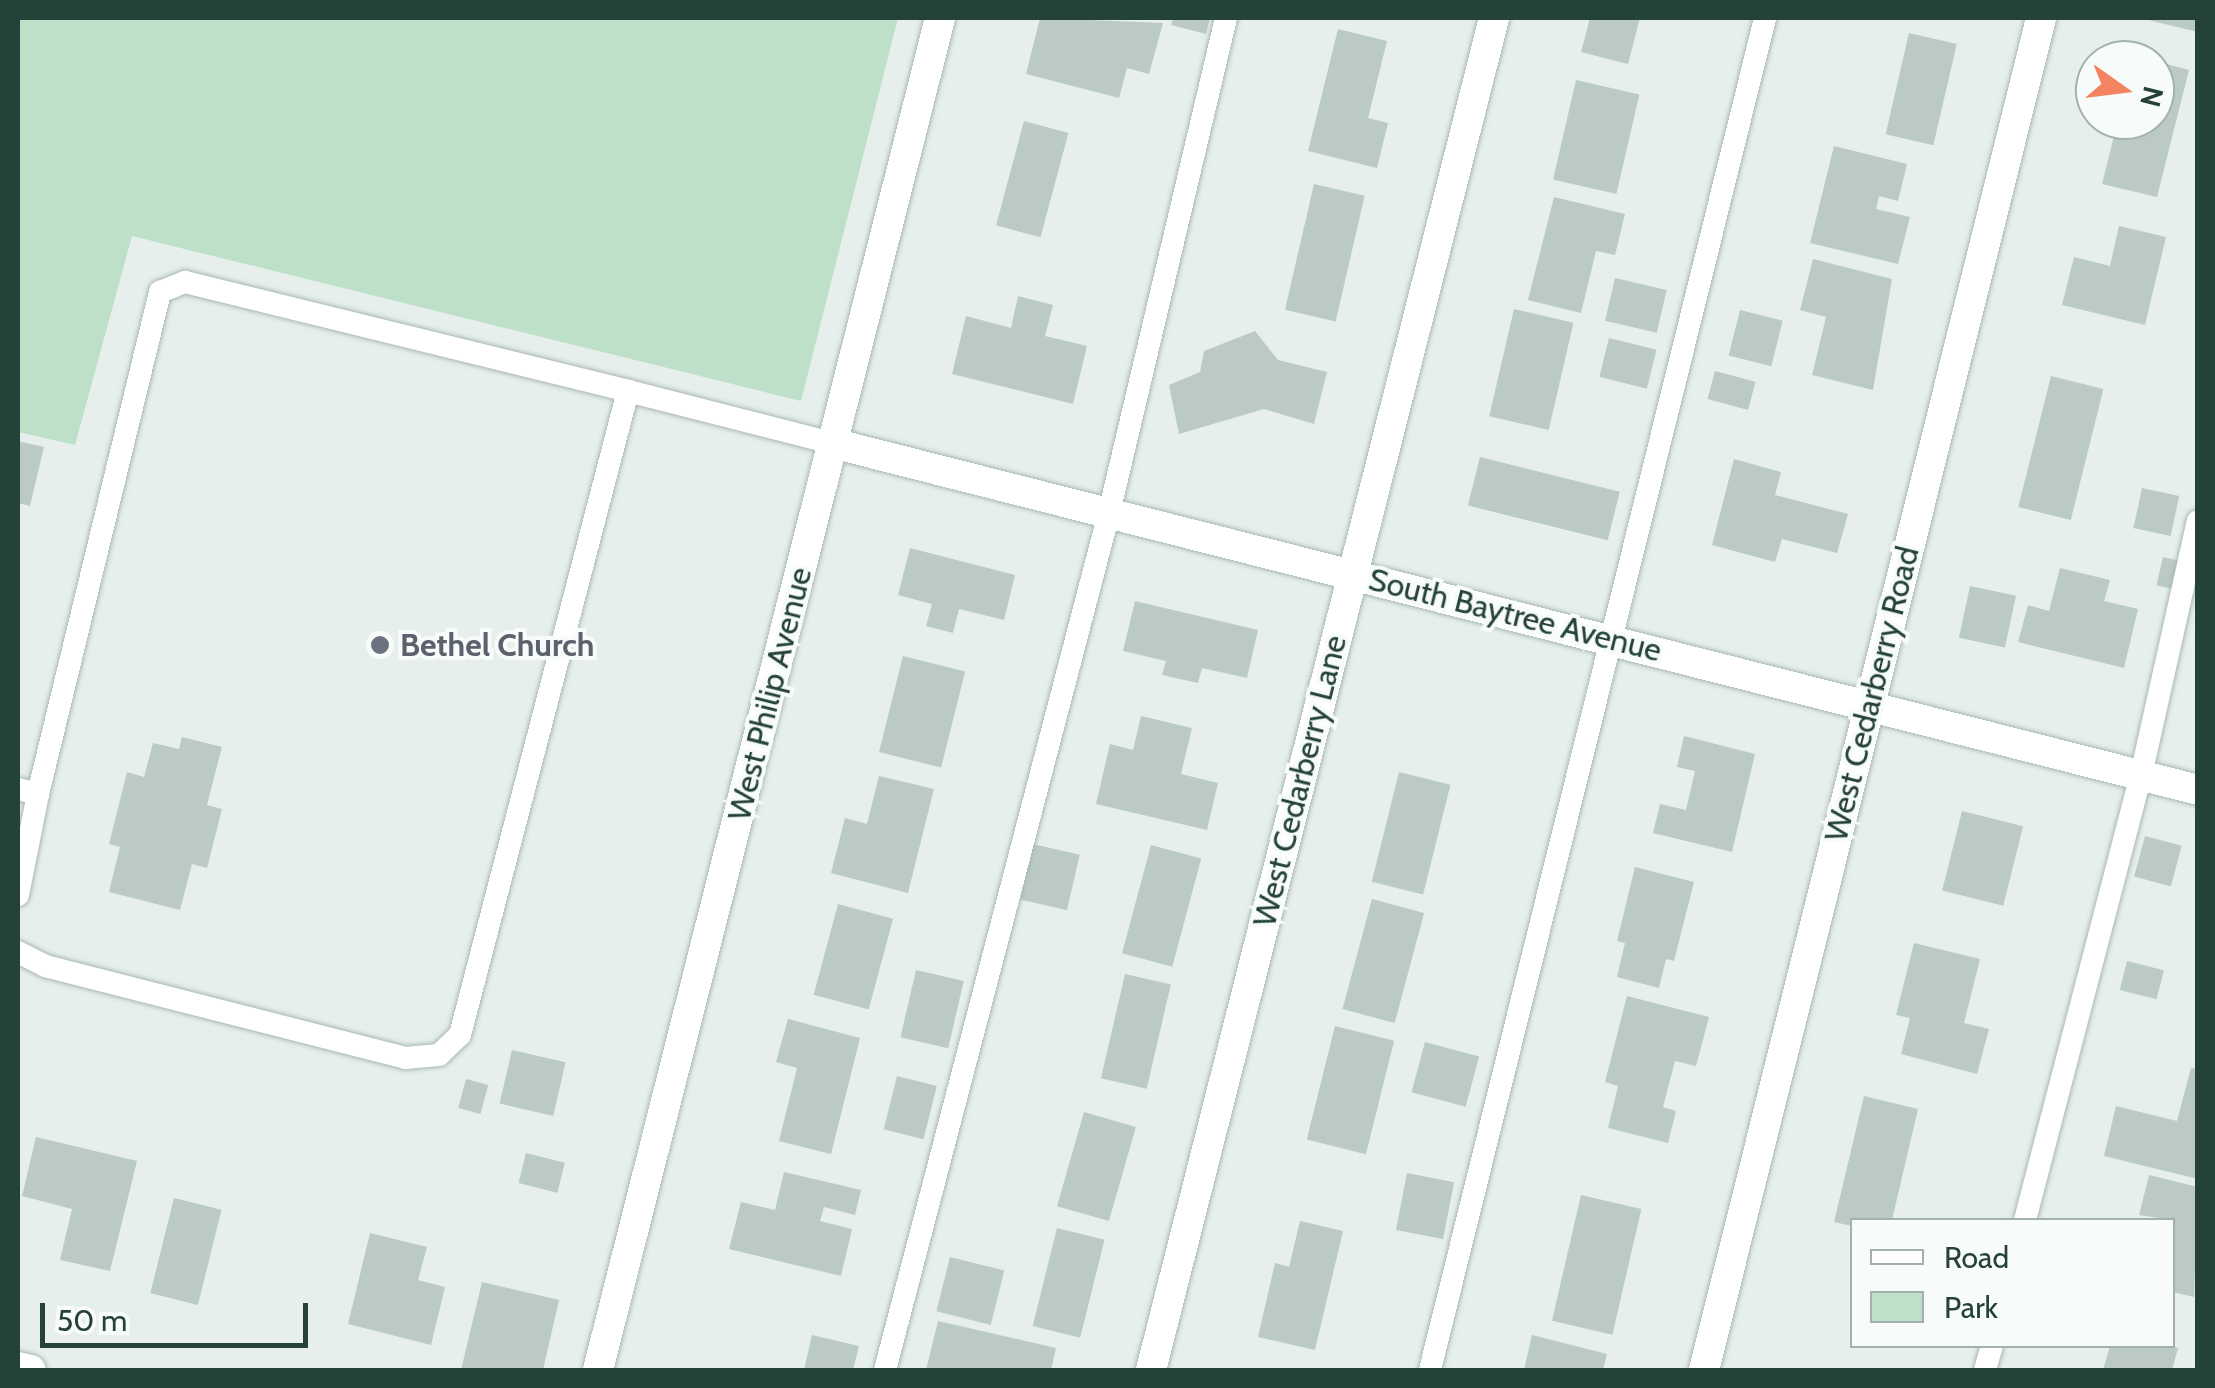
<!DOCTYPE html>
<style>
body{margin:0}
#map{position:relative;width:2215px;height:1388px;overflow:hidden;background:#e6efeb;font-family:Cabin,sans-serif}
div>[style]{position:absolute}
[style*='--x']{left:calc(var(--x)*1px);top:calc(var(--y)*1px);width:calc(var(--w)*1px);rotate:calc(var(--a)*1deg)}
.green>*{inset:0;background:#bfe0c8}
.building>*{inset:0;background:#bbcac4;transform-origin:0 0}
.roads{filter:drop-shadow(0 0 2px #a8b8b2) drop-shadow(0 0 2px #a8b8b2)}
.service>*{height:22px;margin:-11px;padding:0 11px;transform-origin:11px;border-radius:11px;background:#fff}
.minor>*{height:30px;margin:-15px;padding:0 15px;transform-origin:15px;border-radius:15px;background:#fff}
.tertiary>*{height:30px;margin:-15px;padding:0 15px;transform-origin:15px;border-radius:15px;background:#fff}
.secondary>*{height:30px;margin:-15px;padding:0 15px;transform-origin:15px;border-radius:15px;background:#fff}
.dots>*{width:28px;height:28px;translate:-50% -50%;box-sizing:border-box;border:5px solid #f7fbf9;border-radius:50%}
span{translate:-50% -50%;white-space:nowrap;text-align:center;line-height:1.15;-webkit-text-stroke:8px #f7fbf9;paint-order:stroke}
.street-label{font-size:32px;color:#24423a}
.worship-label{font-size:32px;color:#5b616d;font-weight:700}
.left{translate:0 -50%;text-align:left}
.frame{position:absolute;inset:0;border:20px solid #24423a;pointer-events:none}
.legend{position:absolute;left:1850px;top:1218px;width:325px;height:130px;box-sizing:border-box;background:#f7fbf9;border:2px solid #a3b1ad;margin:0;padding:12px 18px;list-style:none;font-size:30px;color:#24423a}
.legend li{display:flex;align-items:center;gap:20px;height:50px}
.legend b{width:50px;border:2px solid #a3b1ad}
.north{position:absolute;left:2075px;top:40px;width:100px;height:100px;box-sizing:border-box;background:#f7fbf9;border:2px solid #a3b1ad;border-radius:50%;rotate:104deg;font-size:28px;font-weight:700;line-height:40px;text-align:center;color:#24423a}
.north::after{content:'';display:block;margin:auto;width:35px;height:45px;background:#f4845f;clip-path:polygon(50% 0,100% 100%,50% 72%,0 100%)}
.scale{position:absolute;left:40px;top:1303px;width:268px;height:45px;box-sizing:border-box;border:5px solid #24423a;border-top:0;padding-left:12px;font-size:30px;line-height:35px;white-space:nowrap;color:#24423a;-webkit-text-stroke:8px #f7fbf9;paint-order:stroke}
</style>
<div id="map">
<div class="green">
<i style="clip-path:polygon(18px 18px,898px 18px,801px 401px,132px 236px,75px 445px,18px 432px)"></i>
</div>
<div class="building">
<i style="clip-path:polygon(1040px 18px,1163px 23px,1149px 74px,1127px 68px,1119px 98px,1026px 74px)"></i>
<i style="clip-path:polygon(1173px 18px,1210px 18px,1206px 34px,1171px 25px)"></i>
<i style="clip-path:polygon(1590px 18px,1640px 18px,1628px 64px,1581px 52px)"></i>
<i style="clip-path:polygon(2145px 18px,2198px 18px,2198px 32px,2144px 19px)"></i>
<i style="clip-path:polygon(1338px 29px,1387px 41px,1368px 118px,1388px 123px,1377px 168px,1308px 151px)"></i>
<i style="left:1909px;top:33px;width:49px;height:104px;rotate:13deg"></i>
<i style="clip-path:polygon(2155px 61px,2189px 70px,2157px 197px,2102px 184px,2118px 120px,2155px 120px)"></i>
<i style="left:1576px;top:80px;width:65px;height:102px;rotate:13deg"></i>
<i style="left:1024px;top:121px;width:46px;height:108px;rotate:15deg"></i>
<i style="clip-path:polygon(1834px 146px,1907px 164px,1898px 201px,1879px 196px,1876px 209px,1910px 217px,1898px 264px,1810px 243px)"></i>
<i style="left:1314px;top:184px;width:52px;height:129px;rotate:13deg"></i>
<i style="clip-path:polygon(1554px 197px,1625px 214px,1615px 255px,1596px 251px,1581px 313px,1528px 300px)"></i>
<i style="clip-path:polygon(2119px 226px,2166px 237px,2145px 325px,2062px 305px,2074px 257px,2110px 266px)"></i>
<i style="clip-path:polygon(1813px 259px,1892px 279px,1873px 390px,1812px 375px,1826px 317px,1800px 310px)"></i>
<i style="left:1615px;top:278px;width:53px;height:44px;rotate:13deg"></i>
<i style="clip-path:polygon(1018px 296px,1053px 305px,1045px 336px,1087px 346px,1073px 404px,952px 374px,966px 316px,1011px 328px)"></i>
<i style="left:1514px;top:309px;width:61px;height:110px;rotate:13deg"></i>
<i style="left:1740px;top:310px;width:44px;height:47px;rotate:14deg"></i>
<i style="clip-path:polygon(1255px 331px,1278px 360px,1327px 372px,1314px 424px,1264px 409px,1179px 434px,1169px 385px,1200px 372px,1204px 351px)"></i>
<i style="left:1609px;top:338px;width:49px;height:40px;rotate:14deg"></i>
<i style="left:1715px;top:371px;width:42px;height:29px;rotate:15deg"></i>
<i style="left:2051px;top:376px;width:54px;height:135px;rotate:14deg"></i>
<i style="clip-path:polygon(18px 441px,44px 447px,30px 506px,18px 503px)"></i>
<i style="left:1480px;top:457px;width:144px;height:50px;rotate:14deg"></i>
<i style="clip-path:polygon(1734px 459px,1781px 472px,1775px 495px,1848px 514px,1837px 553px,1782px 539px,1775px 562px,1712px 545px)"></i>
<i style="left:2142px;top:488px;width:38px;height:41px;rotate:12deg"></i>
<i style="clip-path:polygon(910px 548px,1015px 575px,1004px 620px,959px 609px,953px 633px,926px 626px,932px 604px,898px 595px)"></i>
<i style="left:2163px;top:557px;width:17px;height:29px;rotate:13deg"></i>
<i style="clip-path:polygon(2060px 568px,2110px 580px,2104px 601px,2138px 609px,2124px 668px,2018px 642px,2028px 605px,2049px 611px)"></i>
<i style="left:1970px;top:586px;width:47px;height:53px;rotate:12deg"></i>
<i style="clip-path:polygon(1135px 601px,1258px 630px,1247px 678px,1202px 668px,1198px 683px,1162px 675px,1166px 661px,1123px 651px)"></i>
<i style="left:903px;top:656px;width:64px;height:99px;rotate:14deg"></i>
<i style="clip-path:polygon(1141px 716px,1192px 728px,1181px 774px,1218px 783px,1207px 830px,1096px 804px,1110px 744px,1133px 750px)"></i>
<i style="clip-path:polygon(1684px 736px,1755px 754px,1732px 852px,1653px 833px,1660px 804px,1686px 810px,1695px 771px,1677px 767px)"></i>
<i style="clip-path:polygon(182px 737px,222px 747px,207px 805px,222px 809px,207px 868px,192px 864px,180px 910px,109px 892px,120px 847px,109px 844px,127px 772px,144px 777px,153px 743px,179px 749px)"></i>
<i style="left:1399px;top:772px;width:53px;height:113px;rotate:14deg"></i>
<i style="clip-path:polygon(879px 776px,934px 789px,908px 893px,831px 873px,845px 818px,867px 824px)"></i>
<i style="left:1962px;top:811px;width:63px;height:82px;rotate:14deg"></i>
<i style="left:2145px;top:836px;width:38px;height:42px;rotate:15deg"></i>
<i style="left:1033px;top:844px;width:48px;height:57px;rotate:13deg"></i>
<i style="left:1151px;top:845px;width:52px;height:112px;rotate:15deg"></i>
<i style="clip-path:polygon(1635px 867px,1694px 882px,1674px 961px,1666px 959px,1659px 988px,1617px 977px,1625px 943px,1617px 941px)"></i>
<i style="left:1372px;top:899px;width:54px;height:114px;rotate:15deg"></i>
<i style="left:838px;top:904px;width:57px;height:94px;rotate:15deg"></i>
<i style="clip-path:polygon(1914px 943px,1980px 959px,1964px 1023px,1989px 1029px,1977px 1074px,1901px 1054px,1910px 1018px,1896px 1015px)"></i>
<i style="left:2127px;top:961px;width:38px;height:30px;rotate:14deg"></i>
<i style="left:916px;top:970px;width:49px;height:69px;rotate:13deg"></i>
<i style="left:1125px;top:974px;width:47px;height:107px;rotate:13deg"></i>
<i style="clip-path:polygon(1627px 996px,1709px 1017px,1696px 1066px,1675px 1061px,1663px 1107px,1676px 1111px,1668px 1143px,1608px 1128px,1618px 1086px,1605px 1082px)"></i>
<i style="clip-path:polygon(788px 1019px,860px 1038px,831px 1154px,779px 1141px,797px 1068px,776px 1062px)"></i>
<i style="left:1335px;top:1026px;width:61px;height:117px;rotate:14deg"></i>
<i style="left:1425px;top:1042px;width:56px;height:52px;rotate:15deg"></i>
<i style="left:512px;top:1050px;width:55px;height:55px;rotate:13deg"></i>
<i style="clip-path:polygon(2191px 1068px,2198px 1069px,2198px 1179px,2104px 1156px,2116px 1106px,2177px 1121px)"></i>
<i style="left:897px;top:1076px;width:41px;height:55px;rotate:14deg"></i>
<i style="left:466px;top:1079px;width:23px;height:30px;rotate:15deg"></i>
<i style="clip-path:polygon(1864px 1096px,1918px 1109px,1892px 1220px,1852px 1220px,1852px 1226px,1834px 1222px)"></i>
<i style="left:1084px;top:1112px;width:54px;height:98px;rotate:16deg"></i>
<i style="clip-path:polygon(36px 1137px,137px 1161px,110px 1271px,60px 1260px,72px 1209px,22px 1196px)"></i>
<i style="left:526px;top:1153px;width:40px;height:31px;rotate:14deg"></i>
<i style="clip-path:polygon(784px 1172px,861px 1190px,855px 1215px,824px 1207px,820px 1221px,852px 1229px,841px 1276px,729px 1249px,741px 1202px,775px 1210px)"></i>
<i style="left:1407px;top:1173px;width:48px;height:58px;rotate:11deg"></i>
<i style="clip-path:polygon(2149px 1175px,2198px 1187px,2194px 1297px,2172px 1292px,2172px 1220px,2139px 1215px)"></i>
<i style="left:1581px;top:1195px;width:62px;height:129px;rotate:13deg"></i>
<i style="left:174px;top:1198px;width:49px;height:98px;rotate:14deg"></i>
<i style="clip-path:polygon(1300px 1221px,1343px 1231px,1315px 1350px,1258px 1337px,1275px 1263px,1289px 1267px)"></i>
<i style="left:1057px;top:1228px;width:49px;height:101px;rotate:14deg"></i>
<i style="clip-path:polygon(370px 1233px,427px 1247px,418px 1280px,445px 1287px,431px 1345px,348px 1324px)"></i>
<i style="left:950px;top:1257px;width:56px;height:56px;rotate:14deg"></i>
<i style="clip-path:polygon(482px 1282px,559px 1300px,543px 1370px,461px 1370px)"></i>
<i style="clip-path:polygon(938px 1321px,1056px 1348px,1051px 1370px,926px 1370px)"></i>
<i style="clip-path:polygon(812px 1335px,859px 1346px,853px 1370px,804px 1370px)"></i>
<i style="clip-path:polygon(1532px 1335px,1607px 1354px,1603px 1370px,1524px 1370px)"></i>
<i style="clip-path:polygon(2110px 1346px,2169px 1346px,2178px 1348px,2172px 1370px,2103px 1370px)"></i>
</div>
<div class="roads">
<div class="service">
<i style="--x:18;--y:789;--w:21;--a:14"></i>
<i style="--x:38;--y:794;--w:103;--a:101.2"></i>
<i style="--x:38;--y:794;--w:517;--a:-76.34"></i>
<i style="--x:160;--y:292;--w:27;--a:-22"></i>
<i style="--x:185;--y:282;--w:456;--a:13.8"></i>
<i style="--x:18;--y:952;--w:30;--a:27"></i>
<i style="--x:45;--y:966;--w:372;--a:14.3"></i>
<i style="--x:405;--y:1058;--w:34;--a:-5"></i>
<i style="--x:439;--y:1055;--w:29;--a:-44"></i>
<i style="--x:460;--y:1035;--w:666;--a:-75.38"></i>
<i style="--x:628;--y:391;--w:211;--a:14.3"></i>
<i style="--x:2025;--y:1220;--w:460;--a:-75.4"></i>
<i style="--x:2141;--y:775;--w:260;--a:-77.4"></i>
<i style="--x:885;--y:1370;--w:886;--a:-75.35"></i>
<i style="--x:1109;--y:513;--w:509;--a:-76.7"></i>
<i style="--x:1430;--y:1370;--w:1393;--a:-76.08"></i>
<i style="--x:1985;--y:1370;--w:25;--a:-74"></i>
</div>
<div class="minor">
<i style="--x:832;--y:443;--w:1409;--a:14.25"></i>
<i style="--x:1151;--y:1370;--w:1395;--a:-75.76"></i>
<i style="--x:1704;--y:1370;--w:1393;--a:-76"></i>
</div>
<div class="tertiary">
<i style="--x:598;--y:1370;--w:1395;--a:-75.8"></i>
</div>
<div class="secondary">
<i style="--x:18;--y:1367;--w:13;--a:13"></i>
</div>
</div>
<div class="dots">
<i style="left:380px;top:645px;background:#6b7280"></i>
</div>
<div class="street-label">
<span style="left:1515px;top:615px;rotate:14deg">South Baytree Avenue</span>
<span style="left:770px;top:694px;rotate:-76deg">West Philip Avenue</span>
<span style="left:1872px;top:694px;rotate:-76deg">West Cedarberry Road</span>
<span style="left:1300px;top:781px;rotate:-76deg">West Cedarberry Lane</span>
</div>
<div class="worship-label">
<span class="left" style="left:400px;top:645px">Bethel Church</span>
</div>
<div class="frame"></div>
<ul class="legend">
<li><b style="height:12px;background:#fff"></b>Road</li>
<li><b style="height:28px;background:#bfe0c8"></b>Park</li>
</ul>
<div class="north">N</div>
<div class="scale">50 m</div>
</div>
